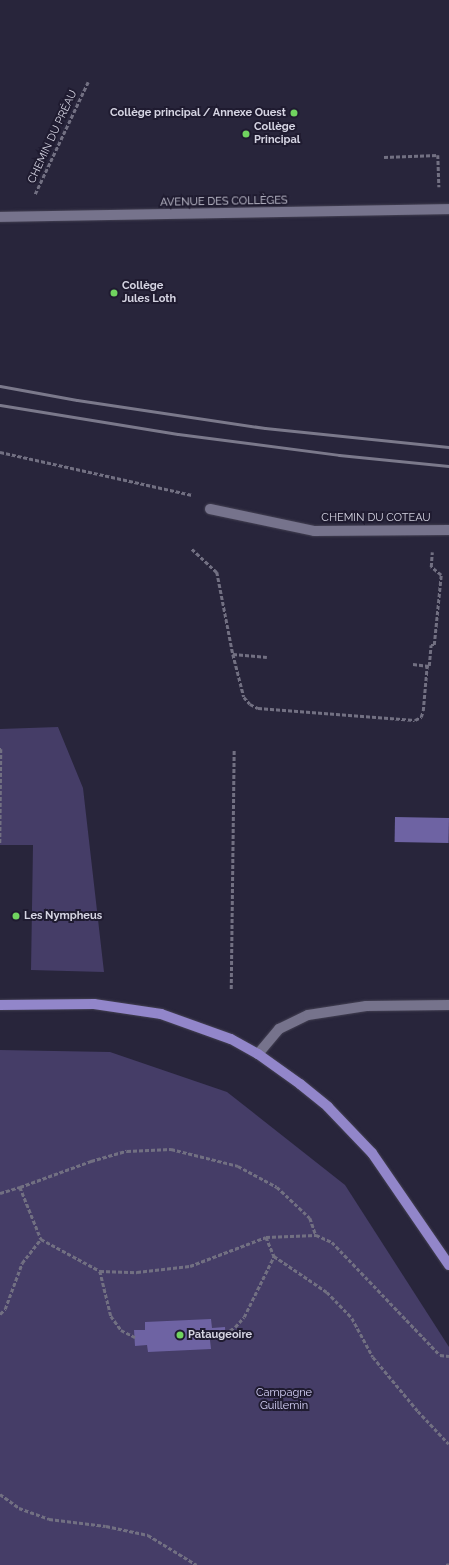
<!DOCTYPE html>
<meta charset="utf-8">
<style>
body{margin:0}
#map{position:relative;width:449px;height:1565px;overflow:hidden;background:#28253b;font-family:Raleway,sans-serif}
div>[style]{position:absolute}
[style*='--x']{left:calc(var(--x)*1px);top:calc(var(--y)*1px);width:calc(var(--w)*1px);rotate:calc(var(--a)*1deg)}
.green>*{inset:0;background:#453d67}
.water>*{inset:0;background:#6e63a3;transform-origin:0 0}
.path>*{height:2.5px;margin-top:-1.25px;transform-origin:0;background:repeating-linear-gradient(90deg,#727082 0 4px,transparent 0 6px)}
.roads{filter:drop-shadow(0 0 1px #444153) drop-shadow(0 0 1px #444153)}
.lane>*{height:10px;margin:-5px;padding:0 5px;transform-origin:5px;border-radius:5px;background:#76738c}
.street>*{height:10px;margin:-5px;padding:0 5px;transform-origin:5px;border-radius:5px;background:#76738c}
.primary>*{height:10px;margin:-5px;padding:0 5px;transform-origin:5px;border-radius:5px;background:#9286ca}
.rail>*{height:3px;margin:-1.5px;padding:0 1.5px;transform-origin:1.5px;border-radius:1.5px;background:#7b798b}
.dots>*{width:11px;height:11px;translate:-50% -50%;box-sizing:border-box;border:2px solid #1f1b30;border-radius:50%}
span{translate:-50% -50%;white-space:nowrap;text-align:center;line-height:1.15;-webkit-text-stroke:4px #1f1b30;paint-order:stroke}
.poi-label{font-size:11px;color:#d5d4e2;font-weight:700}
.right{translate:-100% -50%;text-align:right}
.left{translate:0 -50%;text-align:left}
.street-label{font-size:11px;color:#d5d4e2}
.park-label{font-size:11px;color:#d9d5fb}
</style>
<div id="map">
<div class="green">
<i style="clip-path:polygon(58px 727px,83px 788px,104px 972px,31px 970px,33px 845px,0 845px,0 729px)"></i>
<i style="clip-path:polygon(0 1050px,110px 1052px,227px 1092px,345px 1185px,449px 1347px,449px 1565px,0 1565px)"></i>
</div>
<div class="water">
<i style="left:395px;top:817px;width:54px;height:25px;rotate:1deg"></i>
<i style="clip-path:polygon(211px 1319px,212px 1328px,225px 1327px,226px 1339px,210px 1340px,211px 1349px,148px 1352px,147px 1345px,135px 1346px,134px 1330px,145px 1330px,145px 1322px)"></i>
</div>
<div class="path">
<i style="--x:384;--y:157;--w:54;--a:-2.1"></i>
<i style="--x:438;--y:155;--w:32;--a:88"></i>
<i style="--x:35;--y:194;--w:124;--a:-64.7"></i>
<i style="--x:0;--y:452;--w:197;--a:12.6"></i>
<i style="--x:192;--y:549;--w:34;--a:43"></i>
<i style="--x:217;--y:572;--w:84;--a:79"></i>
<i style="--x:233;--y:654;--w:34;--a:5"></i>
<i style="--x:233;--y:654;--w:44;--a:75.7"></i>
<i style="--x:244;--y:697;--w:9;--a:49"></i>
<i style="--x:250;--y:704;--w:9;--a:27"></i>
<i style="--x:258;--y:708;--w:157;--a:4.4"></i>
<i style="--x:415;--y:720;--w:7;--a:-27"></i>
<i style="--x:421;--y:717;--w:6;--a:-72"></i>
<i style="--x:423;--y:711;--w:46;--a:-85"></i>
<i style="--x:413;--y:664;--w:16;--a:7"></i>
<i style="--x:429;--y:666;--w:21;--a:-85"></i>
<i style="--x:431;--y:645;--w:3;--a:0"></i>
<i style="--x:434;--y:645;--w:70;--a:-84.3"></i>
<i style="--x:441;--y:575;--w:13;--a:-141"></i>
<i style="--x:431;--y:567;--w:15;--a:-86"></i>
<i style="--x:0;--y:749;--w:1;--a:0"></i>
<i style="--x:1;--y:749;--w:95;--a:90.6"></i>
<i style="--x:231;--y:989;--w:240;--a:-89.3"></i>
<i style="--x:20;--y:1187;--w:76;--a:-20.1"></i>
<i style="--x:91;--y:1161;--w:37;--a:-16"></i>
<i style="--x:127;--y:1151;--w:44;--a:-2.6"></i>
<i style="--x:171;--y:1149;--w:69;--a:14.2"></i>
<i style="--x:238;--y:1166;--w:44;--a:28.3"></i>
<i style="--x:277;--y:1187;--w:45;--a:43.2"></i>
<i style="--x:310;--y:1218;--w:18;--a:71"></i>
<i style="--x:0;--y:1193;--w:21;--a:-17"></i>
<i style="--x:20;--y:1187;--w:56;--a:68"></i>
<i style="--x:266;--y:1237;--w:21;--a:67"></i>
<i style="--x:274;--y:1256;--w:64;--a:34.2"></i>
<i style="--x:327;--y:1292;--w:36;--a:46"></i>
<i style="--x:352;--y:1318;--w:44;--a:61.7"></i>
<i style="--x:373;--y:1357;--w:70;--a:50.2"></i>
<i style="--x:418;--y:1411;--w:45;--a:46.8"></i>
<i style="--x:100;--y:1271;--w:46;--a:76.3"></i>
<i style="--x:111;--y:1316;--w:17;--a:54"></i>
<i style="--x:121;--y:1330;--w:16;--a:27"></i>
<i style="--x:0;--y:1314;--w:7;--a:-45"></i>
<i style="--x:5;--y:1309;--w:49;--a:-69.7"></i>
<i style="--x:22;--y:1263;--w:31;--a:-52"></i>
<i style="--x:41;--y:1239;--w:67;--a:28.5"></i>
<i style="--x:100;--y:1271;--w:37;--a:2"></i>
<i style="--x:137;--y:1272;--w:53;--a:-6.5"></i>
<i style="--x:190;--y:1266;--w:81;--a:-20.9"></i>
<i style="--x:266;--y:1237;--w:50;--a:-2.3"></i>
<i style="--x:316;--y:1235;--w:17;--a:24"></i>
<i style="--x:332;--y:1242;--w:156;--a:46.3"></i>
<i style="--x:440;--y:1355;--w:9;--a:6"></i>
<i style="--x:225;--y:1334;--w:12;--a:-35"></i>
<i style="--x:235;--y:1327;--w:13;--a:-48"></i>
<i style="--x:244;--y:1317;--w:68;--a:-63.8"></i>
<i style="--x:0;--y:1494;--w:24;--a:36"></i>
<i style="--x:19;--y:1508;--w:32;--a:20"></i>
<i style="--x:49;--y:1519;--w:57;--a:7"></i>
<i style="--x:106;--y:1526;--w:43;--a:12.1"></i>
<i style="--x:148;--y:1535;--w:57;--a:31.5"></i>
<i style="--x:446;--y:1565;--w:3;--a:-18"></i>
</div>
<div class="roads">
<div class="lane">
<i style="--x:258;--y:1054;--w:33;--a:-50"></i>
<i style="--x:279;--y:1029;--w:32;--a:-26"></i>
<i style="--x:308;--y:1015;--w:59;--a:-8.8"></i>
<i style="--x:366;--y:1006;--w:83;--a:-0.7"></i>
</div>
<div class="street">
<i style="--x:0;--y:217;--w:449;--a:-1"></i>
<i style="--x:210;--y:509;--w:106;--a:11.9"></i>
<i style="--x:314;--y:531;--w:135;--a:-0.4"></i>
</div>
<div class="primary">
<i style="--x:0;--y:1005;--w:94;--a:-0.6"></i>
<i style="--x:94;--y:1004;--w:68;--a:8.5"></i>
<i style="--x:161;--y:1014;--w:74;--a:19.7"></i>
<i style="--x:231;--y:1039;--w:31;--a:29"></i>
<i style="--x:258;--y:1054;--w:52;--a:35.5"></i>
<i style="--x:300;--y:1084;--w:36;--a:39"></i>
<i style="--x:328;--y:1107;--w:64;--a:46.3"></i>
<i style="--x:372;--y:1153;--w:136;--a:55.5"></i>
</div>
</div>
<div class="rail">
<i style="--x:0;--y:386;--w:78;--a:10.3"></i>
<i style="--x:77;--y:400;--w:190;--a:8.5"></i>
<i style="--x:265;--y:428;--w:185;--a:5.9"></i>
<i style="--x:0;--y:405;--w:180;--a:9.3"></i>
<i style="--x:178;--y:434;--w:162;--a:7.4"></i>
<i style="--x:339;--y:455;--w:111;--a:5.7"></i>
</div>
<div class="dots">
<i style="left:294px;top:113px;background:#70d35f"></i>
<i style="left:246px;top:134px;background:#70d35f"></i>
<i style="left:114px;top:293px;background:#70d35f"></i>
<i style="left:16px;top:916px;background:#70d35f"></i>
<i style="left:180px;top:1335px;background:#70d35f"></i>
</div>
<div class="poi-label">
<span class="right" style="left:286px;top:113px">Collège principal / Annexe Ouest</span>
<span class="left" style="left:254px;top:134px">Collège<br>Principal</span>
<span class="left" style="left:122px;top:293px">Collège<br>Jules Loth</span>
<span class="left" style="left:24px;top:916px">Les Nympheus</span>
<span class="left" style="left:188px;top:1335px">Pataugeoire</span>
</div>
<div class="street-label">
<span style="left:53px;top:137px;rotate:-65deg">CHEMIN DU PRÉAU</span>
<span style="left:224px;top:202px;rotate:-1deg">AVENUE DES COLLÈGES</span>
<span style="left:376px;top:518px">CHEMIN DU COTEAU</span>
</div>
<div class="park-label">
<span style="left:284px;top:1400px">Campagne<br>Guillemin</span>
</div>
</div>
